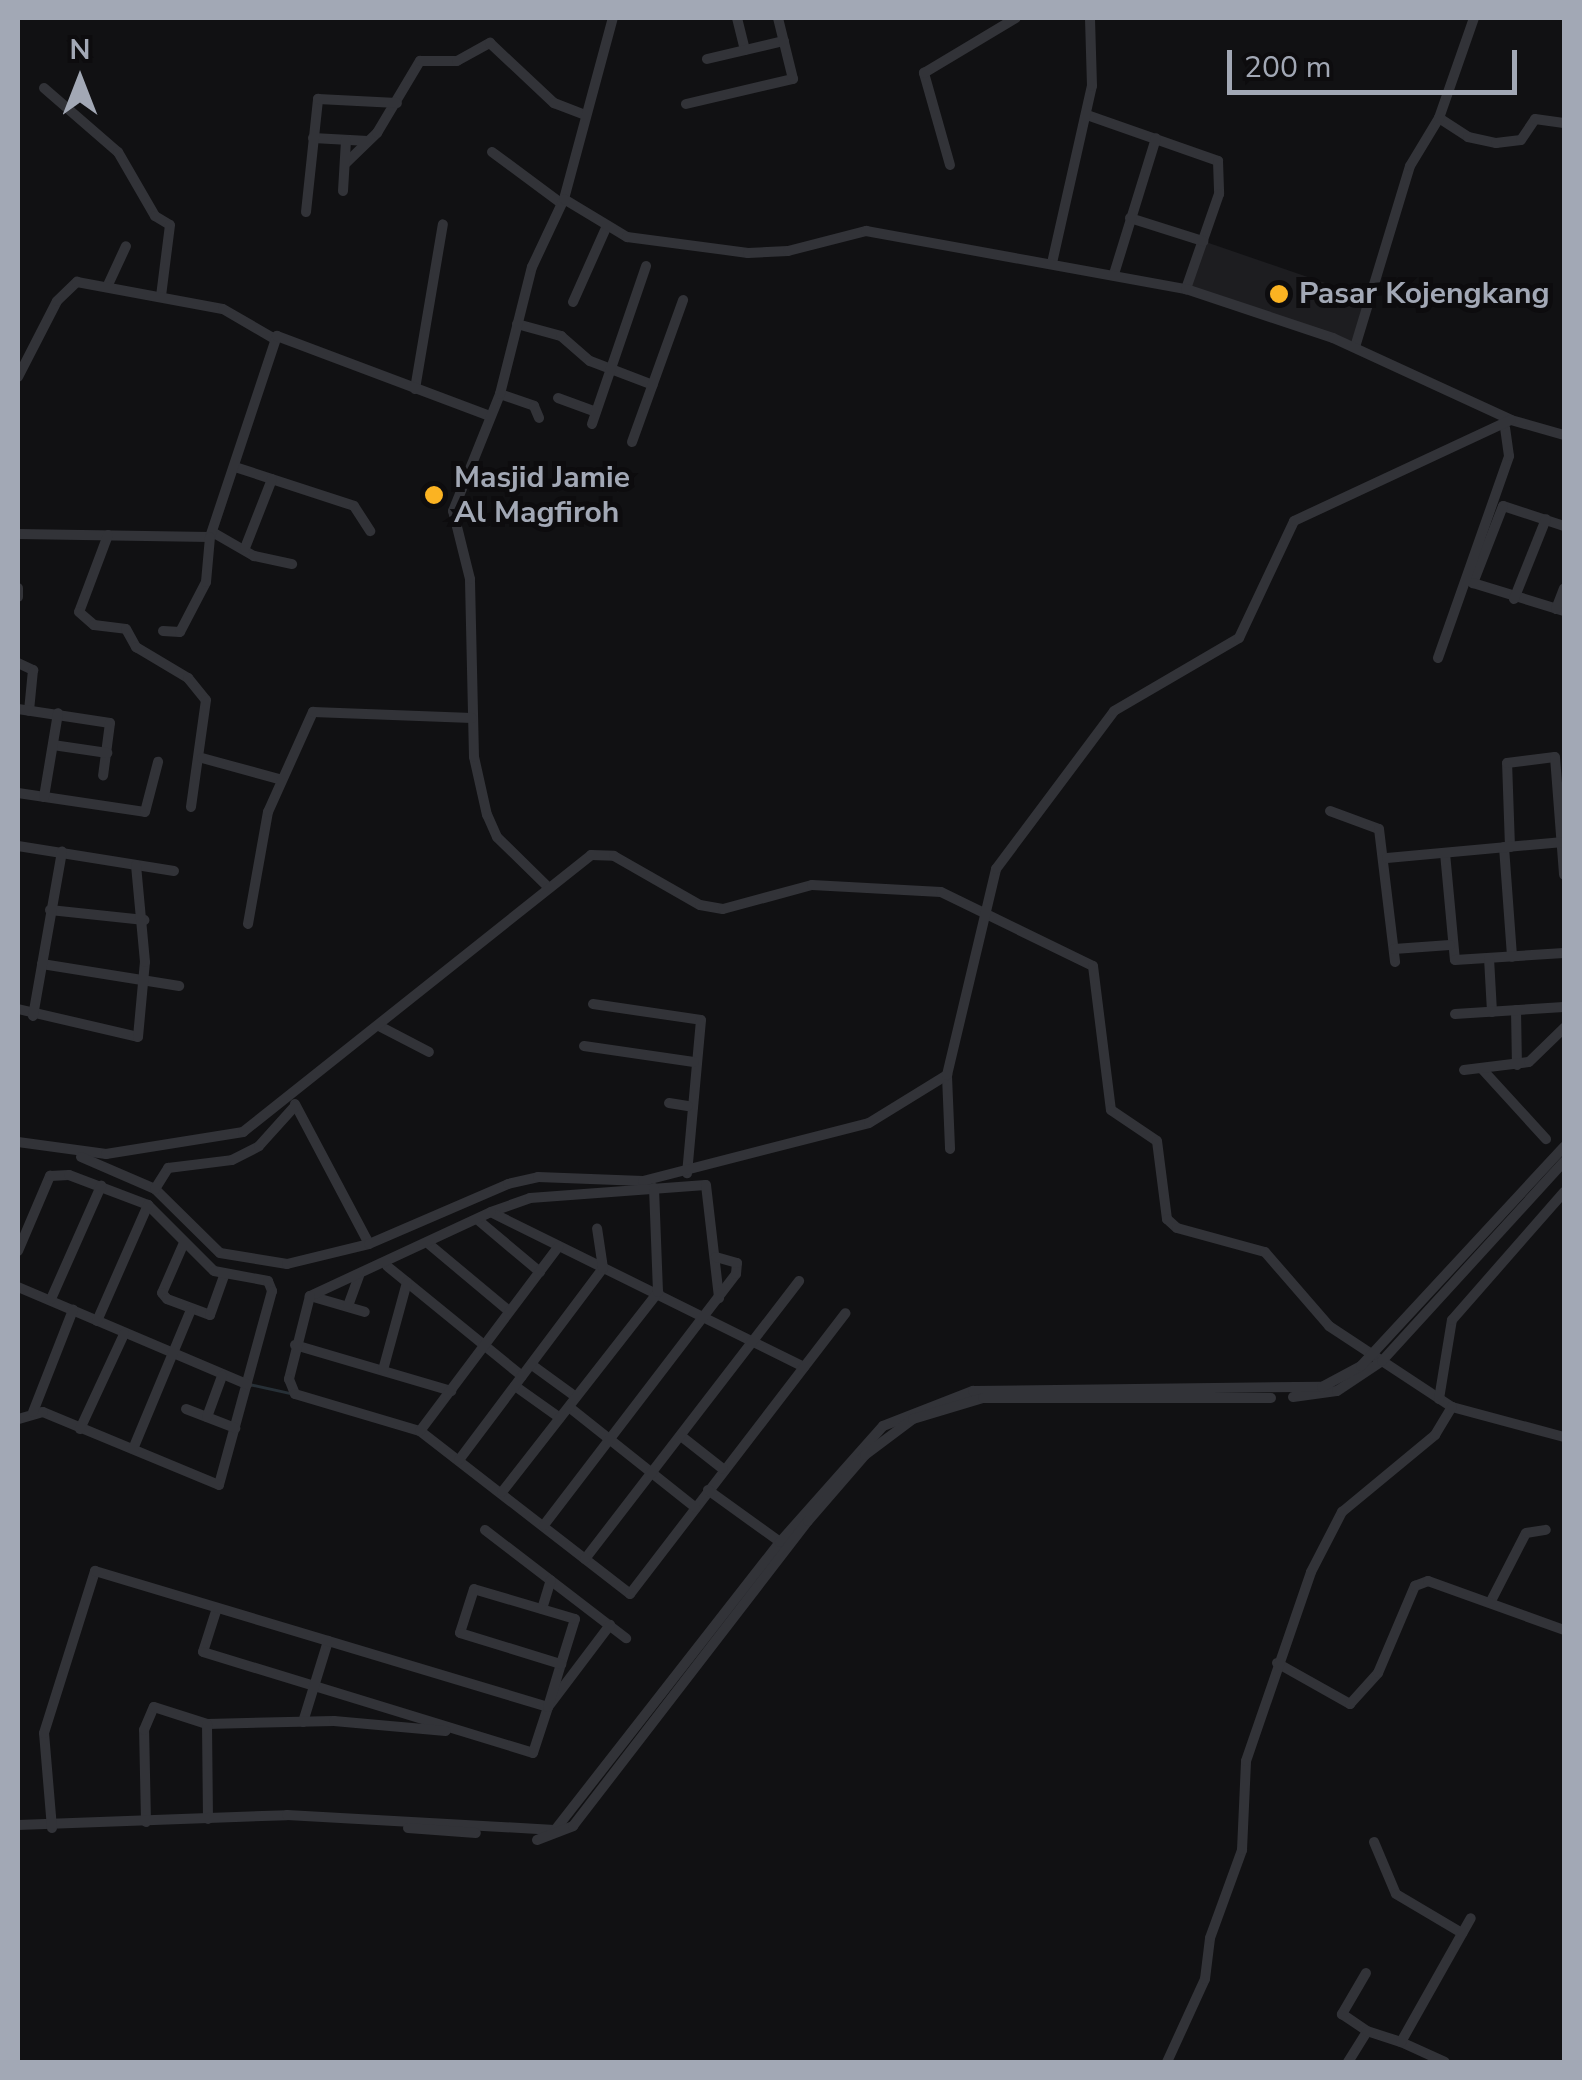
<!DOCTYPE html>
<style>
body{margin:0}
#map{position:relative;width:1582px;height:2080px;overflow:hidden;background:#111113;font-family:"Nunito Sans",sans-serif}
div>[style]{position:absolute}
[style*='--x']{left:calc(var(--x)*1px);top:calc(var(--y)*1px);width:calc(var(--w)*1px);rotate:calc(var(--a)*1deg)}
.built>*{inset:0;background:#1d1d20;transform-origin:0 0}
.stream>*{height:2.5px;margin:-1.25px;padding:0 1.25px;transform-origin:1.25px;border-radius:1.25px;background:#273037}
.minor>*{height:10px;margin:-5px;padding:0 5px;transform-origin:5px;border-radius:5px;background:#323338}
.dots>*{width:28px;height:28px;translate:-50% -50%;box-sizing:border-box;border:5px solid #0d0c0e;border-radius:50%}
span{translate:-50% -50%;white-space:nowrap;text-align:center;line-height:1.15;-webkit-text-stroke:10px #0d0c0e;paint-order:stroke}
.poi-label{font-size:30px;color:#a2a8b5;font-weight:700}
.left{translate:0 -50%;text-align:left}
.frame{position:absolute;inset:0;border:20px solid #a2a8b5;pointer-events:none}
.north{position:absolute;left:30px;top:30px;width:100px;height:100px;-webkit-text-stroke:8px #0d0c0e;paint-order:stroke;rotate:0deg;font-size:28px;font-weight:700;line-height:40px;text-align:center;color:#a2a8b5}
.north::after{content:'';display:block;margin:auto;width:35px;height:45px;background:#a2a8b5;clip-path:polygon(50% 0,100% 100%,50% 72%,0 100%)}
.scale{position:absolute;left:1227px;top:50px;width:290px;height:45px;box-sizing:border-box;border:5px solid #a2a8b5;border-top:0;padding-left:12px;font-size:30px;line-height:35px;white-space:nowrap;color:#a2a8b5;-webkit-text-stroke:8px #0d0c0e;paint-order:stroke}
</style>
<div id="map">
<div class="built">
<i style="left:1203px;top:241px;width:178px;height:51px;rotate:19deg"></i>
</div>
<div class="stream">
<i style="--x:249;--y:1384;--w:42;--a:12.4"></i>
</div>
<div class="minor">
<i style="--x:737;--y:18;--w:33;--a:76"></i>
<i style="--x:707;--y:59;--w:79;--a:-13.2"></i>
<i style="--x:44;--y:88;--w:98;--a:40.9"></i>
<i style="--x:118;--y:152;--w:74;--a:60"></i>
<i style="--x:155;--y:216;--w:17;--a:31"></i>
<i style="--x:170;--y:225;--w:72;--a:97.2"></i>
<i style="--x:686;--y:104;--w:110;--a:-13.2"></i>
<i style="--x:793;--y:79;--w:63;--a:-103.8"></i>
<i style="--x:1087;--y:115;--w:139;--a:19.3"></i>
<i style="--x:1218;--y:161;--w:33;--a:88"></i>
<i style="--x:1219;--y:194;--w:101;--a:109.2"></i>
<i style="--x:1439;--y:118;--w:35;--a:33"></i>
<i style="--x:1468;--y:137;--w:29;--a:12"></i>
<i style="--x:1496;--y:143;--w:25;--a:-7"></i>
<i style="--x:1521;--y:140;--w:25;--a:-56"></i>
<i style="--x:1535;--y:119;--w:29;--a:8"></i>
<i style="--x:313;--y:138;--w:55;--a:3.1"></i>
<i style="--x:492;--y:152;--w:86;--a:36.5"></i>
<i style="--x:345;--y:164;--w:45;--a:-44.1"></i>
<i style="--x:377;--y:133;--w:84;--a:-59.2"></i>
<i style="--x:420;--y:61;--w:37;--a:0"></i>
<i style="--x:457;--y:61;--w:38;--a:-29"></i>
<i style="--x:490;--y:43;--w:88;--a:43.2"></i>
<i style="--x:554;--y:103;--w:31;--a:21"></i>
<i style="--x:950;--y:165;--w:96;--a:-105.8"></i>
<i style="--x:924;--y:73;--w:107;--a:-30.9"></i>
<i style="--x:343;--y:191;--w:51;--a:-86.6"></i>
<i style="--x:564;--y:199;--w:188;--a:-74.9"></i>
<i style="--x:306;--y:212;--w:114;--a:-83.9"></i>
<i style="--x:318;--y:99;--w:79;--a:2.9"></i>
<i style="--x:1130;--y:218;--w:77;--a:17.5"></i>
<i style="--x:1052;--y:263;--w:181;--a:-77.3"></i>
<i style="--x:1092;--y:86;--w:68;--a:-91.7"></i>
<i style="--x:1114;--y:274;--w:142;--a:-72.8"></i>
<i style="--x:107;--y:287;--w:45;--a:-65.1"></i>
<i style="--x:573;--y:302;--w:81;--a:-66"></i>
<i style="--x:517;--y:324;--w:46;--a:15.3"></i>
<i style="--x:561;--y:336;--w:38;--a:41"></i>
<i style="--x:590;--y:361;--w:67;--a:20.9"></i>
<i style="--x:1355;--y:347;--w:189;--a:-73.1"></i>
<i style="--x:1410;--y:166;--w:56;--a:-58.9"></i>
<i style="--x:1439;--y:118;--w:106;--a:-70.7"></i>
<i style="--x:18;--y:377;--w:85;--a:-62.8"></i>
<i style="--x:57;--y:301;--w:28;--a:-44"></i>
<i style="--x:77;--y:282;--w:148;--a:10.5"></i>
<i style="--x:223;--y:309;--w:58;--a:30.1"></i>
<i style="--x:415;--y:389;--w:167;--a:-80.4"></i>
<i style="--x:500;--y:394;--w:36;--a:19"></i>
<i style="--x:534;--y:406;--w:13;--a:67"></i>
<i style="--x:558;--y:398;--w:40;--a:20.2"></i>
<i style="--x:592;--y:424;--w:167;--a:-71.1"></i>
<i style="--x:632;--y:442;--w:151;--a:-70.2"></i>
<i style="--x:235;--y:467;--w:125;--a:18.1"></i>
<i style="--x:354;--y:506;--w:30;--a:57"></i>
<i style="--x:1564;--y:526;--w:64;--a:-161.8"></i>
<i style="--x:1503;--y:506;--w:83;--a:111.3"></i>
<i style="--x:1473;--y:583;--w:95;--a:17.1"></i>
<i style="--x:214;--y:533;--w:46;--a:29.9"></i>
<i style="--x:254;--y:556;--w:39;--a:12"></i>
<i style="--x:18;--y:534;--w:192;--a:0.9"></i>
<i style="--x:210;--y:537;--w:212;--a:-71.6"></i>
<i style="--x:277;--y:336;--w:228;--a:20.6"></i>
<i style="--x:108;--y:535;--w:82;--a:110.6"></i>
<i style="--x:79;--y:612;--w:20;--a:41"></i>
<i style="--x:94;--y:625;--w:32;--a:7"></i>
<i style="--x:126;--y:629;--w:21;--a:61"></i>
<i style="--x:136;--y:647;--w:61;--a:30.8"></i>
<i style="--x:188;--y:678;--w:28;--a:51"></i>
<i style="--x:206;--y:700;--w:108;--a:98"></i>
<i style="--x:245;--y:548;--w:74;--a:-68.6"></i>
<i style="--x:18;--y:588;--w:9;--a:90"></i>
<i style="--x:1514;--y:599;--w:86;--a:-68.2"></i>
<i style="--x:1556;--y:609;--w:22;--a:-69"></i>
<i style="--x:163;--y:631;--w:17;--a:3"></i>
<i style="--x:180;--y:632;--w:56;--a:-62.5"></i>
<i style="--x:206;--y:582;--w:45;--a:-84.9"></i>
<i style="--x:1438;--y:658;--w:214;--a:-70.6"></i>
<i style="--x:1509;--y:456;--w:28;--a:-98"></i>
<i style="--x:18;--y:663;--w:17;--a:25"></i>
<i style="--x:33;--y:670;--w:41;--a:95.6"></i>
<i style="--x:18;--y:709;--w:93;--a:8.7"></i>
<i style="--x:110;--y:723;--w:53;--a:97.5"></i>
<i style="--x:53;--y:745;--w:55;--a:8.4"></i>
<i style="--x:202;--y:758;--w:80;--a:15.3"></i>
<i style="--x:18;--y:793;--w:128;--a:8.5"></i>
<i style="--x:145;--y:812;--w:52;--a:-75.4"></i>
<i style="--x:44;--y:797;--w:85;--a:-80.5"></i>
<i style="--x:1330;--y:811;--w:52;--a:20.2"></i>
<i style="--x:1379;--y:829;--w:134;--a:83.1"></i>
<i style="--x:18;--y:846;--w:158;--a:9.1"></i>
<i style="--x:1504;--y:847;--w:110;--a:85.8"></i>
<i style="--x:1510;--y:847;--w:84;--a:-92"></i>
<i style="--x:1507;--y:763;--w:48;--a:-7.1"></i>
<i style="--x:1555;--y:757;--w:118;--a:85.6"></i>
<i style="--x:1445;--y:853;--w:107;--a:84.7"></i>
<i style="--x:1455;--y:960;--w:109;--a:-3.7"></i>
<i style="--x:1387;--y:858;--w:177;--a:-5.2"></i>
<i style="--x:548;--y:887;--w:71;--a:-135.6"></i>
<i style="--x:497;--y:837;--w:24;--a:-114"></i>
<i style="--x:487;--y:815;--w:59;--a:-102.6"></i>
<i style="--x:474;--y:757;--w:178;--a:-91.3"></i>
<i style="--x:470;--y:579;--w:70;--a:-104"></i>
<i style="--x:453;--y:511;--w:126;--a:-68.1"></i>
<i style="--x:500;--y:394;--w:131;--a:-75.9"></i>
<i style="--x:532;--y:267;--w:75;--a:-64.8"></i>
<i style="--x:564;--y:199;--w:74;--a:31.1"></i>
<i style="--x:627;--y:237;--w:122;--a:7.5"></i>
<i style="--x:748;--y:253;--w:40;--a:-2.9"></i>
<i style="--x:788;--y:251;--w:81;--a:-14.4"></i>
<i style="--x:866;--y:231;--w:325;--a:10.3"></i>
<i style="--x:1186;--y:289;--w:155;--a:18.4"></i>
<i style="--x:1333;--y:338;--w:196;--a:24.7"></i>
<i style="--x:1511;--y:420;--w:55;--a:15.8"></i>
<i style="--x:50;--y:910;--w:95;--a:6.1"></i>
<i style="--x:248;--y:924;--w:114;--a:-79.9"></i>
<i style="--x:268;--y:812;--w:110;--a:-65.8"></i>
<i style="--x:313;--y:712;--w:159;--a:2.2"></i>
<i style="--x:1394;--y:949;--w:56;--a:-4.1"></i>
<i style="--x:1489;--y:958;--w:54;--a:86.8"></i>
<i style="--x:42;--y:964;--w:139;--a:9.1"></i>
<i style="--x:593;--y:1004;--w:109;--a:8.4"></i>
<i style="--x:701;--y:1020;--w:154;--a:95.2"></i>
<i style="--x:18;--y:1009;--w:123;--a:13.1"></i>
<i style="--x:138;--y:1037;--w:75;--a:-84.7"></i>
<i style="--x:145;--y:962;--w:97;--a:-95.3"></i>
<i style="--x:1516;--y:1010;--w:55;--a:89"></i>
<i style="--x:1455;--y:1014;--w:109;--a:-3.7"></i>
<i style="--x:33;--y:1016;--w:167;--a:-80"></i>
<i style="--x:381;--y:1027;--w:54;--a:27.5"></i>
<i style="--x:584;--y:1046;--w:111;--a:8.3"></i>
<i style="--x:1482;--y:1069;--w:95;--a:47.6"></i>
<i style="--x:1464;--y:1070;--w:65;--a:-7"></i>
<i style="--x:1529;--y:1062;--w:49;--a:-44.2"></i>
<i style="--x:947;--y:1076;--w:73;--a:87.6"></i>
<i style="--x:669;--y:1103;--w:19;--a:9"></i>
<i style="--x:295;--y:1104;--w:158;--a:62.1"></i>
<i style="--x:18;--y:1142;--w:89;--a:7.8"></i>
<i style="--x:106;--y:1154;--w:139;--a:-9.1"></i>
<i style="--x:243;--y:1132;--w:445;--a:-38.5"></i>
<i style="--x:591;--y:855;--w:23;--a:2"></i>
<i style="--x:614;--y:856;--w:99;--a:29.7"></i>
<i style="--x:700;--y:905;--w:23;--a:10"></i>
<i style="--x:723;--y:909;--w:92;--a:-15.1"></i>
<i style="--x:812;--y:885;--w:129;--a:3.1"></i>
<i style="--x:941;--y:892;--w:169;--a:26"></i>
<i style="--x:1093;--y:966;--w:145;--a:82.9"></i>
<i style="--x:1111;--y:1110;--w:55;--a:34"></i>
<i style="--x:1157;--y:1141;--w:79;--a:82.7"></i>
<i style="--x:1167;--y:1219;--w:13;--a:42"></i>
<i style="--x:1177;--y:1228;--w:91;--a:15.3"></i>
<i style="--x:1265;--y:1252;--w:98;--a:49.1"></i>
<i style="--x:1329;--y:1326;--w:147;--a:33.4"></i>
<i style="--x:1452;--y:1407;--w:116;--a:15"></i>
<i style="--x:81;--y:1157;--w:81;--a:23.4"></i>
<i style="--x:155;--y:1189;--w:91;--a:44.6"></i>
<i style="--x:220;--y:1253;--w:68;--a:9.3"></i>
<i style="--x:287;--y:1264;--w:84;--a:-13.7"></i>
<i style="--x:369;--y:1244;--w:151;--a:-23.3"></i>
<i style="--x:508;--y:1184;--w:31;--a:-13"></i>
<i style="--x:538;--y:1177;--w:105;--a:2.2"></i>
<i style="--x:643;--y:1181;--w:233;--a:-14.4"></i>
<i style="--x:869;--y:1123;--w:92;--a:-31.6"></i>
<i style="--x:947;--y:1075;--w:212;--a:-76.6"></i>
<i style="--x:996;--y:869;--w:197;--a:-53.2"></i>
<i style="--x:1114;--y:711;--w:145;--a:-30.3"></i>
<i style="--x:1239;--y:638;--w:129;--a:-64.8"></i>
<i style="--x:1294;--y:521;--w:239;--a:-25"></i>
<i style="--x:155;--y:1189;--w:25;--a:-58"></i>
<i style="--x:168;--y:1168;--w:64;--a:-7.1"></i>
<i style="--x:232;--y:1160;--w:30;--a:-27"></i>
<i style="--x:259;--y:1146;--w:54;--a:-48"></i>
<i style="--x:491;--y:1212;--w:41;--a:-19.7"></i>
<i style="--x:530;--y:1198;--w:176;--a:-4.2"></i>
<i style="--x:706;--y:1185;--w:114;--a:83.4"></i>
<i style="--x:478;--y:1220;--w:81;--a:40"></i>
<i style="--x:183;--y:1245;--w:52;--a:113.6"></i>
<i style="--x:162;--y:1293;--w:8;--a:50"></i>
<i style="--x:167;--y:1299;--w:46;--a:20.4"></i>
<i style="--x:210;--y:1315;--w:41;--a:-70.3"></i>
<i style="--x:430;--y:1245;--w:103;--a:39.9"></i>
<i style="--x:18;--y:1251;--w:82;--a:-66.9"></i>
<i style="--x:50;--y:1176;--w:19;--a:-3"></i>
<i style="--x:69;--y:1175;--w:85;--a:20.8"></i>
<i style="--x:148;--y:1205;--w:93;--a:45"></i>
<i style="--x:214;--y:1271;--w:55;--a:10.5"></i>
<i style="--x:268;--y:1281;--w:11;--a:68"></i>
<i style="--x:272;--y:1291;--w:201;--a:105.3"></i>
<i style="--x:219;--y:1485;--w:191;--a:-157.5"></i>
<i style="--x:43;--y:1412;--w:26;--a:164"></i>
<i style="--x:387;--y:1266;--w:174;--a:39.2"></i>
<i style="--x:18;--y:1287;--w:249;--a:23"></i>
<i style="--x:310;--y:1296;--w:57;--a:16.2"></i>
<i style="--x:51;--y:1299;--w:124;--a:-66.1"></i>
<i style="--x:348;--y:1306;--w:33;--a:-70"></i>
<i style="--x:97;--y:1321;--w:127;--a:-66.3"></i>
<i style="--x:295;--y:1345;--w:163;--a:16.4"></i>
<i style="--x:532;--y:1365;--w:54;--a:36"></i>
<i style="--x:804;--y:1367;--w:349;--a:-153.7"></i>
<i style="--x:491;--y:1212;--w:200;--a:155.1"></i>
<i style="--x:310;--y:1296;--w:86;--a:104.2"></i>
<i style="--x:289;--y:1379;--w:16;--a:68"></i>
<i style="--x:295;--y:1394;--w:130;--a:16.5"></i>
<i style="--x:420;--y:1431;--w:266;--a:37.8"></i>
<i style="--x:630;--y:1594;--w:354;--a:-52.5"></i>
<i style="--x:383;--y:1370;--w:91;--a:-74.7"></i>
<i style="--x:515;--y:1386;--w:55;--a:35.4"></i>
<i style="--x:1293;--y:1397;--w:44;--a:-7.8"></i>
<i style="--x:1337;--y:1391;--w:54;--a:-33.7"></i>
<i style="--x:1382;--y:1361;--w:270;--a:-47.6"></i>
<i style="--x:1439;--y:1399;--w:80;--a:-80.7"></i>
<i style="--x:1452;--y:1320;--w:170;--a:-48.8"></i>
<i style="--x:569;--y:1407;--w:162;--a:38.5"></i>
<i style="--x:186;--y:1409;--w:53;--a:21.2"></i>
<i style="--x:33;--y:1412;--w:110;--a:-68.6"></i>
<i style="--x:207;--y:1417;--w:44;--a:-69.9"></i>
<i style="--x:80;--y:1429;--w:105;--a:-65.1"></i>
<i style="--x:420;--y:1431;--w:231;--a:-53.1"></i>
<i style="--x:681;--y:1436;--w:53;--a:38.2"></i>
<i style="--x:133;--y:1449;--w:151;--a:-67.4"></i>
<i style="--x:459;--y:1460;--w:240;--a:-53.1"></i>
<i style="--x:603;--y:1268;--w:40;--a:-98.5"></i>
<i style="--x:708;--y:1490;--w:92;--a:35.8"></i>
<i style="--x:502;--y:1492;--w:254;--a:-52"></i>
<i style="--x:658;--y:1292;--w:104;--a:-92.2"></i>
<i style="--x:544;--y:1525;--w:316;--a:-52.6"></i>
<i style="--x:736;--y:1274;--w:11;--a:-85"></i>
<i style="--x:737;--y:1263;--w:22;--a:-164"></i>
<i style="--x:485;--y:1530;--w:178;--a:37.5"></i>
<i style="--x:585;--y:1559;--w:351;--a:-52.4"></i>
<i style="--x:1491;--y:1601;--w:76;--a:-62.8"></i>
<i style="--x:1526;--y:1533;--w:20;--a:-9"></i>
<i style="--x:217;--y:1608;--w:46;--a:107.7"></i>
<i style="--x:203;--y:1652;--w:345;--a:17"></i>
<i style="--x:533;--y:1753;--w:48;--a:-71.9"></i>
<i style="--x:548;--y:1707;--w:103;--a:-52.9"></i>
<i style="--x:542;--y:1609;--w:30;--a:-73"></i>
<i style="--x:1277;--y:1663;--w:84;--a:29.3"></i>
<i style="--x:1350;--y:1704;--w:42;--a:-47.9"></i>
<i style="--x:1378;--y:1673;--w:95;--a:-67"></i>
<i style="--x:1415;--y:1586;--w:14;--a:-21"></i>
<i style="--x:1428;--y:1581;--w:145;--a:19.8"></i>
<i style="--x:303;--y:1722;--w:85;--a:-72.8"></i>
<i style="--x:207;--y:1724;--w:127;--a:-1.4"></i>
<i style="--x:334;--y:1721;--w:112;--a:5.1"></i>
<i style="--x:146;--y:1822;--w:92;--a:-91.2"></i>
<i style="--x:144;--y:1730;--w:25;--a:-67"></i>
<i style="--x:154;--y:1707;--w:56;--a:17.8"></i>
<i style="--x:207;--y:1724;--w:95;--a:89.4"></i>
<i style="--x:18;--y:1825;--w:269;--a:-2.1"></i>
<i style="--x:287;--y:1815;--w:268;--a:3.2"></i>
<i style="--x:555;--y:1830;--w:365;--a:-52"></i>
<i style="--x:780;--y:1542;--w:155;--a:-48.4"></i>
<i style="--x:883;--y:1426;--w:97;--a:-21.3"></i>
<i style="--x:973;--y:1391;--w:349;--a:-0.7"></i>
<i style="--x:1322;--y:1387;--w:44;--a:-28.3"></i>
<i style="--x:1361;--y:1366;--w:299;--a:-47.2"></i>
<i style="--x:52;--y:1828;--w:95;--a:-94.8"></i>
<i style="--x:44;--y:1733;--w:170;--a:-72.5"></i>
<i style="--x:95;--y:1571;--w:473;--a:16.7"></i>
<i style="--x:548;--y:1707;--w:45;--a:-73.2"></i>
<i style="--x:561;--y:1664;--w:47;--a:-72.7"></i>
<i style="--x:575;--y:1619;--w:105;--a:-163.5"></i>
<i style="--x:474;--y:1589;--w:46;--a:107.7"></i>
<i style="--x:460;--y:1633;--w:106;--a:17.1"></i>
<i style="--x:408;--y:1828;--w:68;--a:4.2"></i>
<i style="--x:537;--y:1840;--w:39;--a:-21"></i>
<i style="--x:573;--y:1826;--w:385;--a:-52.4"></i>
<i style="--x:808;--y:1521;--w:87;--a:-49.2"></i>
<i style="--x:865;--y:1455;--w:60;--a:-36.9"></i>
<i style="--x:913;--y:1419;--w:73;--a:-16.7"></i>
<i style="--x:983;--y:1398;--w:288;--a:0"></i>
<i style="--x:1374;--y:1842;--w:56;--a:67.1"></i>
<i style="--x:1396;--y:1894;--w:77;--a:30.6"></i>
<i style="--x:1366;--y:1973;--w:48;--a:120.3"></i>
<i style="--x:1342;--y:2014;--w:30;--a:34"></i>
<i style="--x:1401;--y:2042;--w:48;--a:24.4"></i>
<i style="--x:1167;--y:2062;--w:91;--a:-65.4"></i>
<i style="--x:1205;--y:1979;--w:41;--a:-83"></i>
<i style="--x:1210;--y:1938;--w:94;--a:-70"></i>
<i style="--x:1242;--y:1850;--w:89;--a:-87.4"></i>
<i style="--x:1246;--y:1761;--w:200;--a:-71"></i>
<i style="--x:1311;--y:1572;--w:68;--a:-62.7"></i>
<i style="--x:1342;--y:1512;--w:121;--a:-39.6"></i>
<i style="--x:1435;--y:1435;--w:33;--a:-59"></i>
<i style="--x:1348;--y:2062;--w:36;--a:-58"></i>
<i style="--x:1367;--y:2031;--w:36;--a:18"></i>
<i style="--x:1401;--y:2042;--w:142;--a:-60.6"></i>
</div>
<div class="dots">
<i style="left:1279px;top:294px;background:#fbb322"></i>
<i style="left:434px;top:495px;background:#fbb322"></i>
</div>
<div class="poi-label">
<span class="left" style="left:1299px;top:294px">Pasar Kojengkang</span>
<span class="left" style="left:454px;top:495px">Masjid Jamie<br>Al Magfiroh</span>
</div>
<div class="frame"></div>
<div class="north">N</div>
<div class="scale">200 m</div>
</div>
